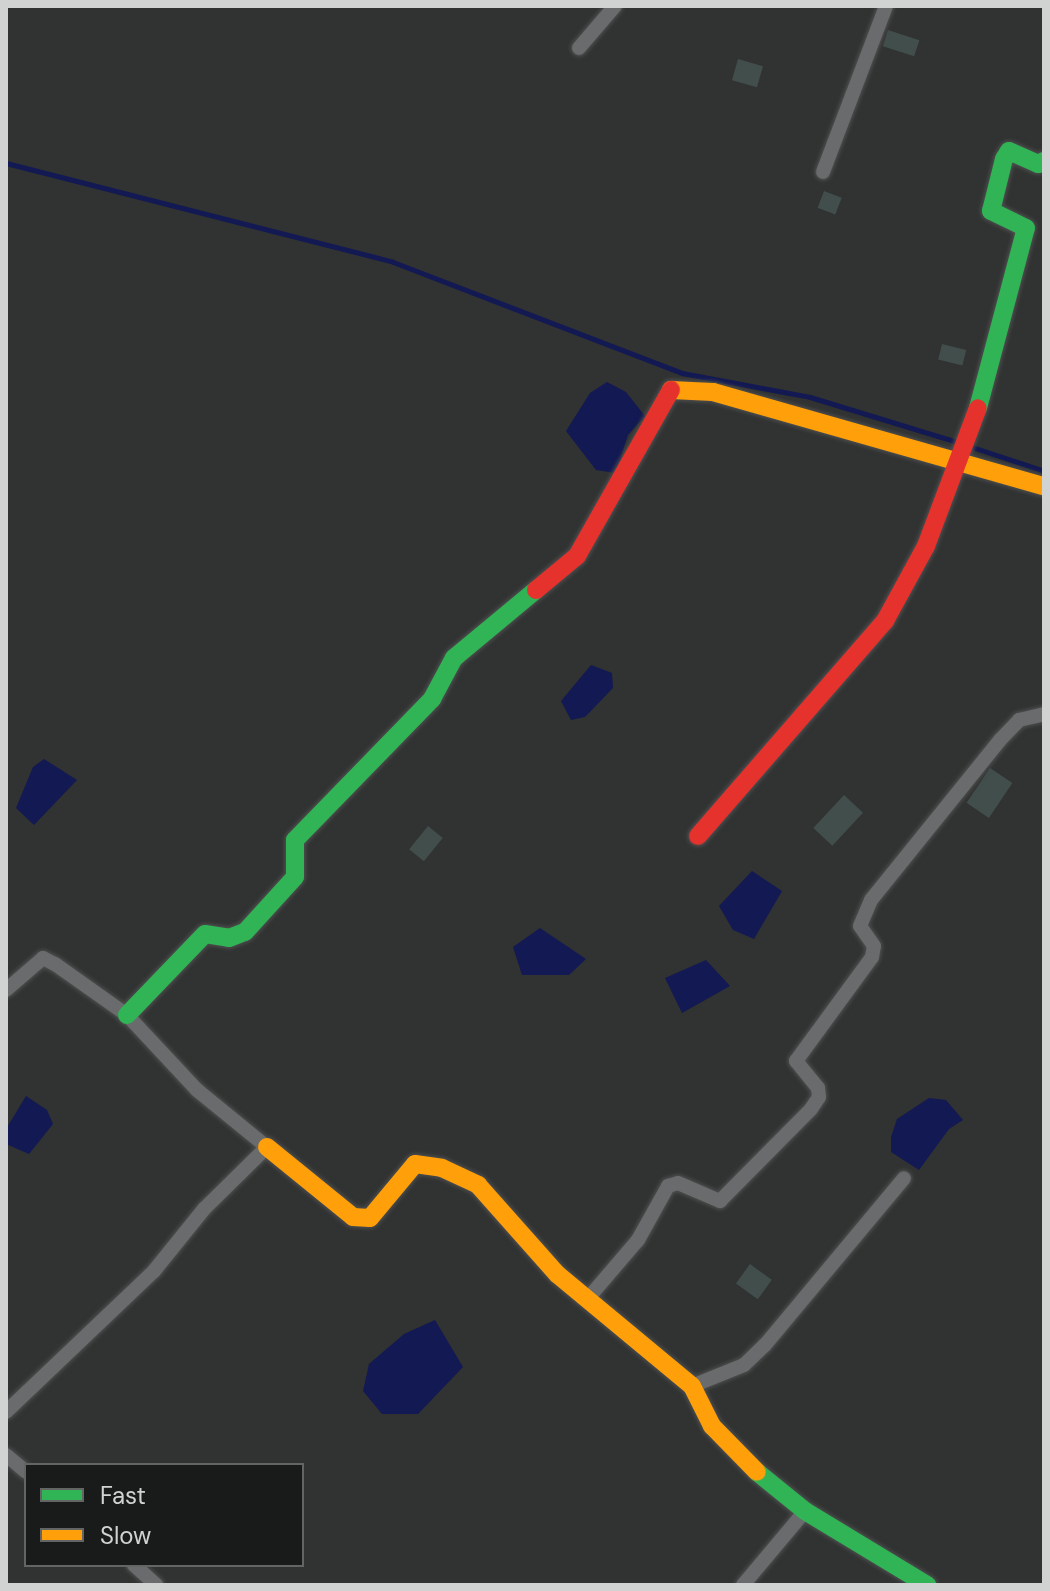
<!DOCTYPE html>
<style>
body{margin:0}
#map{position:relative;width:1050px;height:1591px;overflow:hidden;background:#313232;font-family:"DM Sans",sans-serif}
div>[style]{position:absolute}
[style*='--x']{left:calc(var(--x)*1px);top:calc(var(--y)*1px);width:calc(var(--w)*1px);rotate:calc(var(--a)*1deg)}
.water>*{inset:0;background:#121953}
.stream>*{height:5px;margin:-2.5px;padding:0 2.5px;transform-origin:2.5px;border-radius:2.5px;background:#121953}
.building>*{inset:0;background:#424e4c;transform-origin:0 0}
.roads{filter:drop-shadow(0 0 2px #4e4f4f) drop-shadow(0 0 2px #4e4f4f)}
.street>*{height:14px;margin:-7px;padding:0 7px;transform-origin:7px;border-radius:7px;background:#6a6b6c}
.fast>*{height:18px;margin:-9px;padding:0 9px;transform-origin:9px;border-radius:9px;background:#30b455}
.slow>*{height:18px;margin:-9px;padding:0 9px;transform-origin:9px;border-radius:9px;background:#ff9f0a}
.jam>*{height:18px;margin:-9px;padding:0 9px;transform-origin:9px;border-radius:9px;background:#e5322d}
span{translate:-50% -50%;white-space:nowrap;text-align:center;line-height:1.15;-webkit-text-stroke:6px #191a1a;paint-order:stroke}
.frame{position:absolute;inset:0;border:8px solid #d1d3d3;pointer-events:none}
.legend{position:absolute;left:24px;top:1463px;width:280px;height:104px;box-sizing:border-box;background:#191a1a;border:2px solid #636464;margin:0;padding:10px 14px;list-style:none;font-size:24px;color:#d1d3d3}
.legend li{display:flex;align-items:center;gap:16px;height:40px}
.legend b{width:40px;border:2px solid #636464}
</style>
<div id="map">
<div class="water">
<i style="clip-path:polygon(607px 382px,626px 392px,645px 416px,628px 435px,616px 473px,596px 470px,566px 431px,590px 393px)"></i>
<i style="clip-path:polygon(591px 665px,612px 673px,613px 688px,585px 717px,571px 720px,561px 701px)"></i>
<i style="clip-path:polygon(44px 759px,77px 780px,34px 825px,16px 808px,33px 767px)"></i>
<i style="clip-path:polygon(752px 871px,782px 891px,754px 939px,733px 930px,719px 906px)"></i>
<i style="clip-path:polygon(540px 928px,586px 959px,569px 975px,522px 975px,513px 947px)"></i>
<i style="clip-path:polygon(706px 960px,730px 986px,682px 1013px,665px 978px)"></i>
<i style="clip-path:polygon(26px 1096px,47px 1110px,53px 1124px,29px 1154px,6px 1144px,6px 1129px)"></i>
<i style="clip-path:polygon(929px 1098px,946px 1100px,963px 1120px,949px 1129px,919px 1170px,891px 1152px,891px 1137px,897px 1119px)"></i>
<i style="clip-path:polygon(435px 1320px,463px 1367px,418px 1414px,382px 1414px,363px 1391px,369px 1364px,404px 1334px)"></i>
</div>
<div class="stream">
<i style="--x:6;--y:163;--w:399;--a:14.3"></i>
<i style="--x:393;--y:262;--w:310;--a:21"></i>
<i style="--x:682;--y:373;--w:130;--a:10.6"></i>
<i style="--x:810;--y:397;--w:157;--a:17"></i>
<i style="--x:969;--y:446;--w:79;--a:18.4"></i>
</div>
<div class="building">
<i style="left:888px;top:30px;width:33px;height:17px;rotate:18deg"></i>
<i style="left:738px;top:59px;width:26px;height:22px;rotate:16deg"></i>
<i style="left:824px;top:191px;width:19px;height:18px;rotate:21deg"></i>
<i style="left:942px;top:344px;width:25px;height:16px;rotate:14deg"></i>
<i style="left:990px;top:768px;width:27px;height:42px;rotate:34deg"></i>
<i style="left:844px;top:795px;width:26px;height:45px;rotate:43deg"></i>
<i style="left:428px;top:826px;width:19px;height:30px;rotate:39deg"></i>
<i style="left:750px;top:1264px;width:27px;height:24px;rotate:36deg"></i>
</div>
<div class="roads">
<div class="street">
<i style="--x:579;--y:48;--w:55;--a:-49.4"></i>
<i style="--x:823;--y:172;--w:178;--a:-69.2"></i>
<i style="--x:6;--y:990;--w:49;--a:-40.9"></i>
<i style="--x:43;--y:958;--w:13;--a:27"></i>
<i style="--x:55;--y:964;--w:88;--a:35.3"></i>
<i style="--x:127;--y:1015;--w:103;--a:47"></i>
<i style="--x:197;--y:1090;--w:90;--a:39.2"></i>
<i style="--x:267;--y:1147;--w:88;--a:135.5"></i>
<i style="--x:204;--y:1209;--w:80;--a:128.9"></i>
<i style="--x:154;--y:1271;--w:204;--a:136.4"></i>
<i style="--x:590;--y:1296;--w:74;--a:-49.4"></i>
<i style="--x:638;--y:1240;--w:62;--a:-60.9"></i>
<i style="--x:668;--y:1186;--w:10;--a:-17"></i>
<i style="--x:678;--y:1183;--w:46;--a:23.2"></i>
<i style="--x:720;--y:1201;--w:129;--a:-45.3"></i>
<i style="--x:811;--y:1109;--w:14;--a:-56"></i>
<i style="--x:819;--y:1097;--w:9;--a:-96"></i>
<i style="--x:818;--y:1088;--w:35;--a:-129"></i>
<i style="--x:796;--y:1061;--w:129;--a:-53.8"></i>
<i style="--x:872;--y:957;--w:11;--a:-80"></i>
<i style="--x:874;--y:946;--w:24;--a:-125"></i>
<i style="--x:860;--y:926;--w:28;--a:-67"></i>
<i style="--x:871;--y:900;--w:206;--a:-51.1"></i>
<i style="--x:1000;--y:740;--w:28;--a:-46"></i>
<i style="--x:1019;--y:720;--w:26;--a:-13"></i>
<i style="--x:692;--y:1386;--w:56;--a:-22"></i>
<i style="--x:744;--y:1365;--w:29;--a:-44"></i>
<i style="--x:765;--y:1345;--w:217;--a:-50.2"></i>
<i style="--x:6;--y:1455;--w:26;--a:40"></i>
<i style="--x:134;--y:1565;--w:30;--a:42"></i>
<i style="--x:743;--y:1585;--w:97;--a:-50"></i>
</div>
<div class="fast">
<i style="--x:978;--y:408;--w:186;--a:-75.1"></i>
<i style="--x:1026;--y:228;--w:39;--a:-154"></i>
<i style="--x:991;--y:211;--w:54;--a:-76"></i>
<i style="--x:1004;--y:159;--w:9;--a:-58"></i>
<i style="--x:1009;--y:151;--w:32;--a:24"></i>
<i style="--x:1038;--y:164;--w:7;--a:-27"></i>
<i style="--x:127;--y:1015;--w:112;--a:-46.1"></i>
<i style="--x:205;--y:934;--w:24;--a:9"></i>
<i style="--x:229;--y:938;--w:17;--a:-21"></i>
<i style="--x:245;--y:932;--w:74;--a:-47.7"></i>
<i style="--x:295;--y:877;--w:37;--a:-90"></i>
<i style="--x:295;--y:840;--w:197;--a:-45.8"></i>
<i style="--x:432;--y:699;--w:47;--a:-61.8"></i>
<i style="--x:454;--y:658;--w:107;--a:-39.7"></i>
<i style="--x:757;--y:1472;--w:62;--a:39.1"></i>
<i style="--x:805;--y:1511;--w:143;--a:31.2"></i>
</div>
<div class="slow">
<i style="--x:671;--y:390;--w:42;--a:2.7"></i>
<i style="--x:713;--y:392;--w:344;--a:15.9"></i>
<i style="--x:267;--y:1147;--w:111;--a:39.1"></i>
<i style="--x:353;--y:1217;--w:17;--a:3"></i>
<i style="--x:370;--y:1218;--w:70;--a:-50.2"></i>
<i style="--x:415;--y:1164;--w:27;--a:8"></i>
<i style="--x:442;--y:1168;--w:40;--a:25"></i>
<i style="--x:478;--y:1185;--w:119;--a:48.4"></i>
<i style="--x:557;--y:1274;--w:175;--a:39.7"></i>
<i style="--x:692;--y:1386;--w:45;--a:63.4"></i>
<i style="--x:712;--y:1426;--w:64;--a:45.6"></i>
</div>
<div class="jam">
<i style="--x:536;--y:590;--w:53;--a:-39.7"></i>
<i style="--x:577;--y:556;--w:191;--a:-60.5"></i>
<i style="--x:698;--y:836;--w:285;--a:-49"></i>
<i style="--x:885;--y:621;--w:85;--a:-61.3"></i>
<i style="--x:926;--y:546;--w:147;--a:-69.4"></i>
</div>
</div>
<div class="frame"></div>
<ul class="legend">
<li><b style="height:10px;background:#30b455"></b>Fast</li>
<li><b style="height:10px;background:#ff9f0a"></b>Slow</li>
</ul>
</div>
